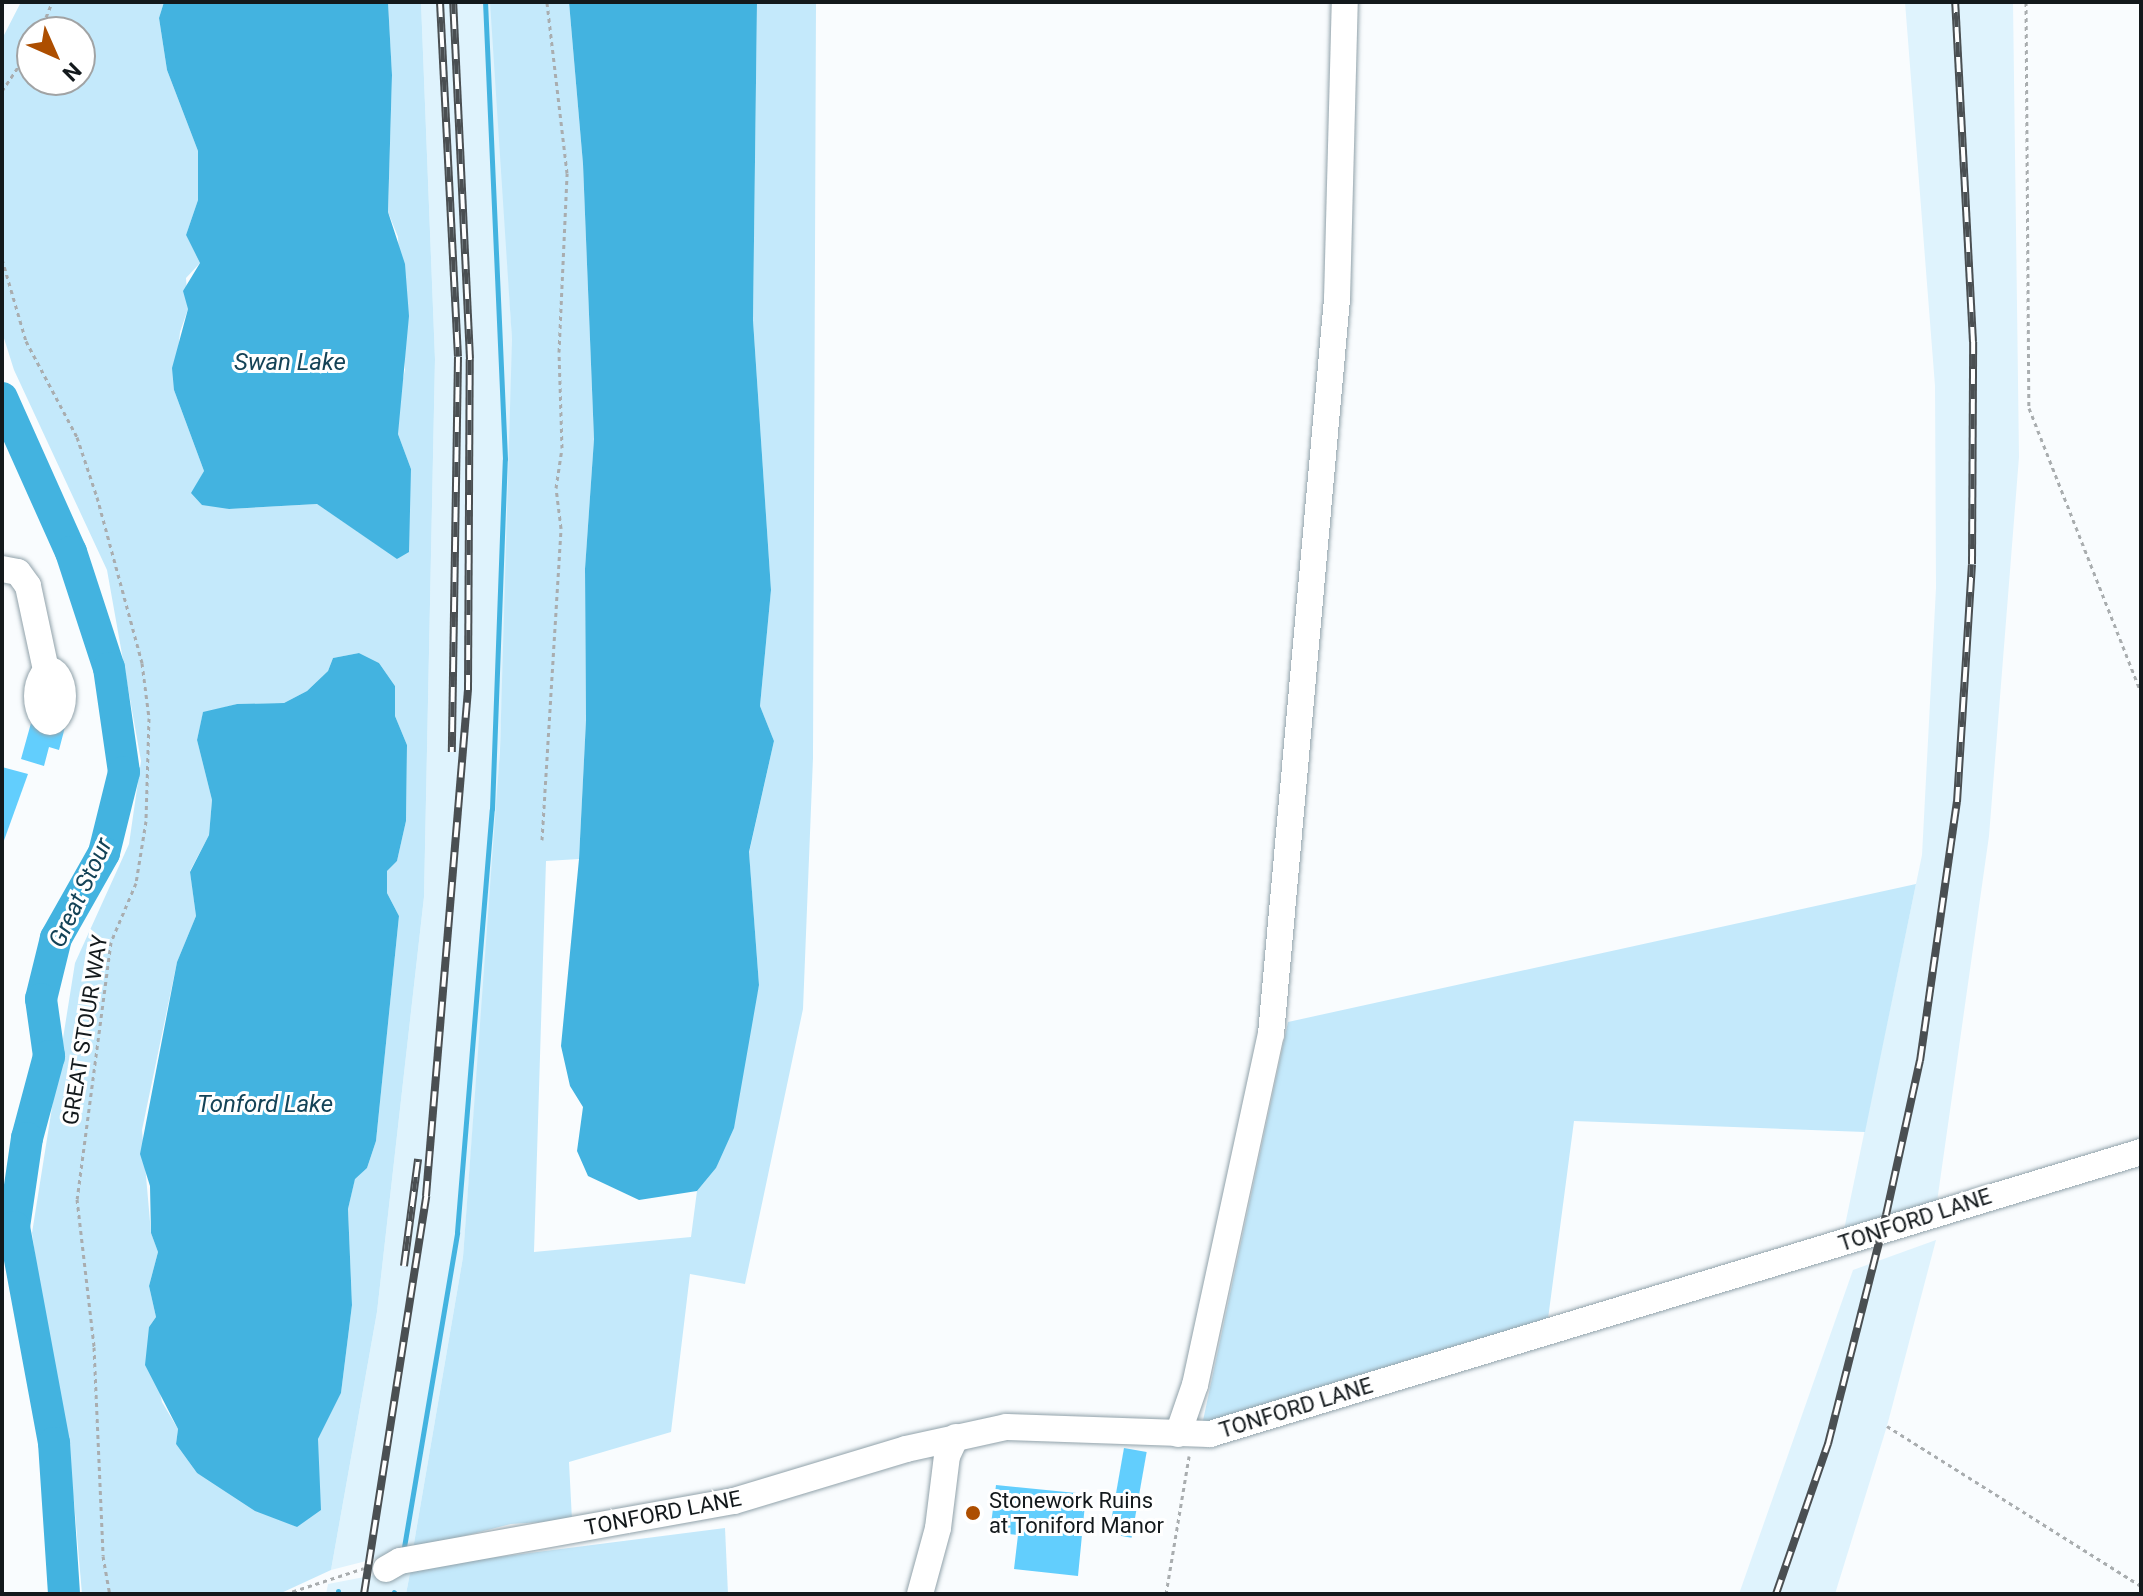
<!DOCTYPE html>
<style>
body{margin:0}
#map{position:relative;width:2143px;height:1596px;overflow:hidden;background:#f9fcfe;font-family:Roboto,sans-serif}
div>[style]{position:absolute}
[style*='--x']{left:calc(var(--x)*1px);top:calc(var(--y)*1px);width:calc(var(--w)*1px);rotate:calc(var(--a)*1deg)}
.built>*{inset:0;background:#dff3fd}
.green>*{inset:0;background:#c4e9fb}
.water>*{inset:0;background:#43b3e0}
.stream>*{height:5px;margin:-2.5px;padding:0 2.5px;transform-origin:2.5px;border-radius:2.5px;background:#43b3e0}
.river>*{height:32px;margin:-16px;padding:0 16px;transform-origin:16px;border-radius:16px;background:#43b3e0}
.building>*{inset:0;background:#62cefd;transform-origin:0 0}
.path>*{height:3px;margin-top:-1.5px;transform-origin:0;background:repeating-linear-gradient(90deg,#a9adaf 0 4px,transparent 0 8px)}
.roads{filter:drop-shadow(0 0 2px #91a2aa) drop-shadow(0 0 2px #91a2aa)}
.minor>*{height:26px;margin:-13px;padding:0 13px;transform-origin:13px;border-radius:13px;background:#fff}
.minor>.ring{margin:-13px;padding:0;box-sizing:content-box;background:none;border:26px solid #fff;border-radius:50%}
.rail>*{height:8px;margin-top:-4px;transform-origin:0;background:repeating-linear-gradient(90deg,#fff 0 15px,#4a4f52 0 30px);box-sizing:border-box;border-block:2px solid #4a4f52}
.dots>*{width:22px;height:22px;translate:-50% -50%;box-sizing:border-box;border:4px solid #fff;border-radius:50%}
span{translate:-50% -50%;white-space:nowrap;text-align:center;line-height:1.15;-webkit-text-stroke:6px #fff;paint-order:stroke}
.street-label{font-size:22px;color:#13191c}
.poi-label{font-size:22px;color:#13191c}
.left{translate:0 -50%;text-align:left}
.water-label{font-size:24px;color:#144357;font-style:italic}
.frame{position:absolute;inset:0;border:4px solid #13191c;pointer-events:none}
.north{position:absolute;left:16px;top:16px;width:80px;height:80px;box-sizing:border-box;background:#fff;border:2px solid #a1a3a4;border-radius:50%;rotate:135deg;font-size:22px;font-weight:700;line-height:32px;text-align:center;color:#13191c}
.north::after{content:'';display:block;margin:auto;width:28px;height:36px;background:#ad4e00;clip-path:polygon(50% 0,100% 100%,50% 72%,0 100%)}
</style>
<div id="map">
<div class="built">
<i style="clip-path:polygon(421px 2px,493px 2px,512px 340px,513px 458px,497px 810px,463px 1257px,413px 1549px,331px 1570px,377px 1312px,424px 897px,435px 359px)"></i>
<i style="clip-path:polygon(1905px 2px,2013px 2px,2019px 457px,1989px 836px,1936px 1209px,1844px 1230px,1922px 855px,1936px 588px,1935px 386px)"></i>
<i style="clip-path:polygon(1936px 1240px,1887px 1426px,1835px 1594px,1739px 1594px,1853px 1270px)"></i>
<i style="clip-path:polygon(411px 1568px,406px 1594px,326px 1594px,328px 1584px)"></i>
</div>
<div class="green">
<i style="clip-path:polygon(evenodd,21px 2px,164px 2px,159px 18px,167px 70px,198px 151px,198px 200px,186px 235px,200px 263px,186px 278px,188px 309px,180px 332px,174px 390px,204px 471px,192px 493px,229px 509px,317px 504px,398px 559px,411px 469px,398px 434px,397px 404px,405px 370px,398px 237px,388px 212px,392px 75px,388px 2px,421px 2px,435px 359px,424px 897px,377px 1312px,331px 1570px,279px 1594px,82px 1594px,74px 1501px,62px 1453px,32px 1233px,75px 963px,129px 844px,141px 761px,107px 570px,14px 370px,2px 332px,2px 39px,21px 2px,32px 32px,80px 32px,80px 80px,32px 80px,32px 32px,21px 2px,359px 653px,379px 663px,395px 686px,395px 716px,407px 745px,406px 821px,397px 861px,387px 871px,387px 893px,399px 916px,376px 1141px,367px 1168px,355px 1178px,348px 1209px,352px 1305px,341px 1393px,318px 1439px,317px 1471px,297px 1527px,197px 1473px,176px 1444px,178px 1429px,162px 1402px,150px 1348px,149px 1327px,156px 1317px,149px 1286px,158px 1252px,151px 1233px,142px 1130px,177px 962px,196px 916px,190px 871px,209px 835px,212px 800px,197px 740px,203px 713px,237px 704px,284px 703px,307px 691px,328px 671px,333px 658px,359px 653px)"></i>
<i style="clip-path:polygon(490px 2px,569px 2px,583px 164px,594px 439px,585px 569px,586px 720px,579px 859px,546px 861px,534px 1252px,691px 1237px,697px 1191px,716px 1168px,759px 985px,749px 853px,774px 741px,760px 706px,771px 590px,753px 320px,757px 2px,816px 2px,813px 758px,803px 1009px,745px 1284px,690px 1274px,671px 1432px,569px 1462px,572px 1520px,511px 1524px,413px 1549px,463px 1257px,500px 750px,512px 340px)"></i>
<i style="clip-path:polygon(1916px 884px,1865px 1132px,1574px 1121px,1548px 1319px,1201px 1430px,1288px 1022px)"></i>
<i style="clip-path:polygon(725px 1528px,728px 1594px,406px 1594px,411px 1568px)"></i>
</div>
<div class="water">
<i style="clip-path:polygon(164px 2px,388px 2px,392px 75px,388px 212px,405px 264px,409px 316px,398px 434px,411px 469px,409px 552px,397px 559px,317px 504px,229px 509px,202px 505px,191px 493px,204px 471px,174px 390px,172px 368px,188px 309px,183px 291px,200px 263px,186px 235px,198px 200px,198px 151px,167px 70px,159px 18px)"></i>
<i style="clip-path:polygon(569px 2px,757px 2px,753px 320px,771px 590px,760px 706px,774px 741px,749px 852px,759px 985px,734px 1128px,716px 1168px,697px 1191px,639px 1200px,588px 1176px,577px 1151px,583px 1107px,570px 1086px,561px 1046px,579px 859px,586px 720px,585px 569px,594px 439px,583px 164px)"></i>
<i style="clip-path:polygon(359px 653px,379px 663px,395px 686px,395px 716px,407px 745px,406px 821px,397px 861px,387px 871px,387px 893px,399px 916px,376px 1141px,367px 1168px,355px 1179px,348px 1209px,352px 1305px,341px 1393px,318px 1439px,321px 1510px,297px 1527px,255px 1511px,197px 1473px,176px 1444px,178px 1429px,145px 1365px,149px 1327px,156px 1317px,149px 1286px,158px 1252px,151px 1233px,150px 1186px,140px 1154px,177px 962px,196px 916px,190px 872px,209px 835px,212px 800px,197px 740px,203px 712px,237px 704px,284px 703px,307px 691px,328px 671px,333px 658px)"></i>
</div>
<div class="stream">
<i style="--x:404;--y:1547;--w:319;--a:-80.4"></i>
<i style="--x:457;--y:1232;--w:424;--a:-85.3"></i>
<i style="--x:492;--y:809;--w:350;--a:-87.9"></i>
<i style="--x:505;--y:459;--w:457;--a:-92.5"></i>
<i style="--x:338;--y:1594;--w:3;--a:-90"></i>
<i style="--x:393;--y:1594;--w:2;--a:-63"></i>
</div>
<div class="river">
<i style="--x:2;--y:398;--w:169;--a:65.9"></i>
<i style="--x:71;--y:552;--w:122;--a:71.9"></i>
<i style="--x:109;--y:668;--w:105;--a:81.8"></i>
<i style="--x:124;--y:772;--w:83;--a:103.9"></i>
<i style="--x:104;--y:853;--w:98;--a:119.5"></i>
<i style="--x:56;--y:938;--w:63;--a:103.8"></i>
<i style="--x:41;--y:999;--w:58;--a:82"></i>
<i style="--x:49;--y:1056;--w:85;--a:105"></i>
<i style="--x:27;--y:1138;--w:90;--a:98.3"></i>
<i style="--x:14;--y:1227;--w:220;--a:79.5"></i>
<i style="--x:54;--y:1443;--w:151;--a:86.2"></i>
</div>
<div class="building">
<i style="clip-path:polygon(36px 705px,58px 711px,55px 724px,65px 727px,59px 750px,49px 747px,44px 766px,21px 759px)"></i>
<i style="clip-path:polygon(2px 767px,28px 774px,2px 846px)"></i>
<i style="left:1124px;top:1448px;width:23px;height:87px;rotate:10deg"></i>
<i style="clip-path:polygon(996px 1485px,1086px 1494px,1078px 1576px,1014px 1569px,1018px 1535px,990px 1532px)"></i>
</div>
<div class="path">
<i style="--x:2026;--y:2;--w:406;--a:89.6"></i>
<i style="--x:2029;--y:408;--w:306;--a:68.5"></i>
<i style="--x:40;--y:32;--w:32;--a:-68"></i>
<i style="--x:2;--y:91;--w:54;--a:-56.3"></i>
<i style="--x:2;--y:259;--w:85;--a:73.7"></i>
<i style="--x:26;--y:341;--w:109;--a:62"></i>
<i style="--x:77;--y:437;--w:63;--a:71.6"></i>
<i style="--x:97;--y:497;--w:172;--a:74.8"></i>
<i style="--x:142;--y:663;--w:55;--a:82.7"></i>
<i style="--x:149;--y:718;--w:103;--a:91.7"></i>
<i style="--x:146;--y:821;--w:63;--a:99.2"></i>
<i style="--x:136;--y:883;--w:64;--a:113"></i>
<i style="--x:111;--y:942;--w:259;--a:97.5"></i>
<i style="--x:77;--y:1199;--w:149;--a:83.4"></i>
<i style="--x:94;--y:1347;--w:209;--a:87.5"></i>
<i style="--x:103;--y:1556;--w:39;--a:80"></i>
<i style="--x:542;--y:840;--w:313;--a:-86.5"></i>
<i style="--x:561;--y:528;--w:40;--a:-97.1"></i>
<i style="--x:556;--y:488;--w:40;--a:-81.5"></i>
<i style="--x:562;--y:448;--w:96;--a:-91.8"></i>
<i style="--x:559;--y:352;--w:179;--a:-87.4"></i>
<i style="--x:567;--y:173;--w:172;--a:-96.7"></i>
<i style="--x:1887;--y:1426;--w:300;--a:32.2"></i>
<i style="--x:285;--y:1594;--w:83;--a:-18.2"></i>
<i style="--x:1166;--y:1594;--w:140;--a:-80.5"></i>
</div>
<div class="roads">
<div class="minor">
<i style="--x:2;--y:569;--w:16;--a:11"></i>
<i style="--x:18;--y:572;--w:17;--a:54"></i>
<i style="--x:28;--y:586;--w:86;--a:77.9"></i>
<i class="ring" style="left:37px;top:670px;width:-2px;height:-2px"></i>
<i style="--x:1178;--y:1434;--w:52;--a:-70.9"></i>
<i style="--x:1195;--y:1385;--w:359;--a:-77.8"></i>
<i style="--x:1271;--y:1034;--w:738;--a:-84.87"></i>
<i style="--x:1337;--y:299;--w:297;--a:-88.5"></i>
<i style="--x:386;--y:1569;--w:16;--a:-30"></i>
<i style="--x:400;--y:1561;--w:339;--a:-10.2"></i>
<i style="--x:734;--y:1501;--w:180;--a:-16.8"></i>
<i style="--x:906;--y:1449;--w:102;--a:-12.4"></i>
<i style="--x:1006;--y:1427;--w:204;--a:2"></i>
<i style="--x:1210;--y:1434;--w:973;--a:-16.85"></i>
<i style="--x:920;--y:1594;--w:68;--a:-74.7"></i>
<i style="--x:938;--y:1528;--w:73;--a:-82.9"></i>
<i style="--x:947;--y:1456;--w:21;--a:-65"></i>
</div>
</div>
<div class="rail">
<i style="--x:440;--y:2;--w:355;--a:87.1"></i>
<i style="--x:458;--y:357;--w:395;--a:90.9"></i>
<i style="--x:404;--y:1266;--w:108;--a:-82.5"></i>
<i style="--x:364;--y:1594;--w:403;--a:-81.1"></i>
<i style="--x:426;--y:1196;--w:508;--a:-85.26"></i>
<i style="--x:468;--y:690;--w:331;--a:-89.7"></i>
<i style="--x:470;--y:359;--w:357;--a:-92.7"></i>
<i style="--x:1776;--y:1594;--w:159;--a:-70.9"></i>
<i style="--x:1828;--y:1444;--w:236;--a:-75.8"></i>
<i style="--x:1886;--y:1215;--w:158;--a:-77.6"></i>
<i style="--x:1920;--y:1061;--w:262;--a:-81.9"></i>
<i style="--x:1957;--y:802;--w:238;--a:-86.4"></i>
<i style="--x:1972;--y:564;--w:222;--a:-89.7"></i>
<i style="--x:1973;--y:342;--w:340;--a:-93"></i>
</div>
<div class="dots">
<i style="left:973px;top:1513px;background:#ad4e00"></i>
</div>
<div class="street-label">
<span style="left:85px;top:1030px;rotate:-81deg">GREAT STOUR WAY</span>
<span style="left:1915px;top:1220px;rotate:-18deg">TONFORD LANE</span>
<span style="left:1296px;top:1408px;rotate:-17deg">TONFORD LANE</span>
<span style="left:663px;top:1513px;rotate:-11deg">TONFORD LANE</span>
</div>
<div class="poi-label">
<span class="left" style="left:989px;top:1513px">Stonework Ruins<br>at Toniford Manor</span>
</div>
<div class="water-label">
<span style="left:290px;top:363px">Swan Lake</span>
<span style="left:81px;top:893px;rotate:-65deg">Great Stour</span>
<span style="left:265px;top:1105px">Tonford Lake</span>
</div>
<div class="frame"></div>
<div class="north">N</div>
</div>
